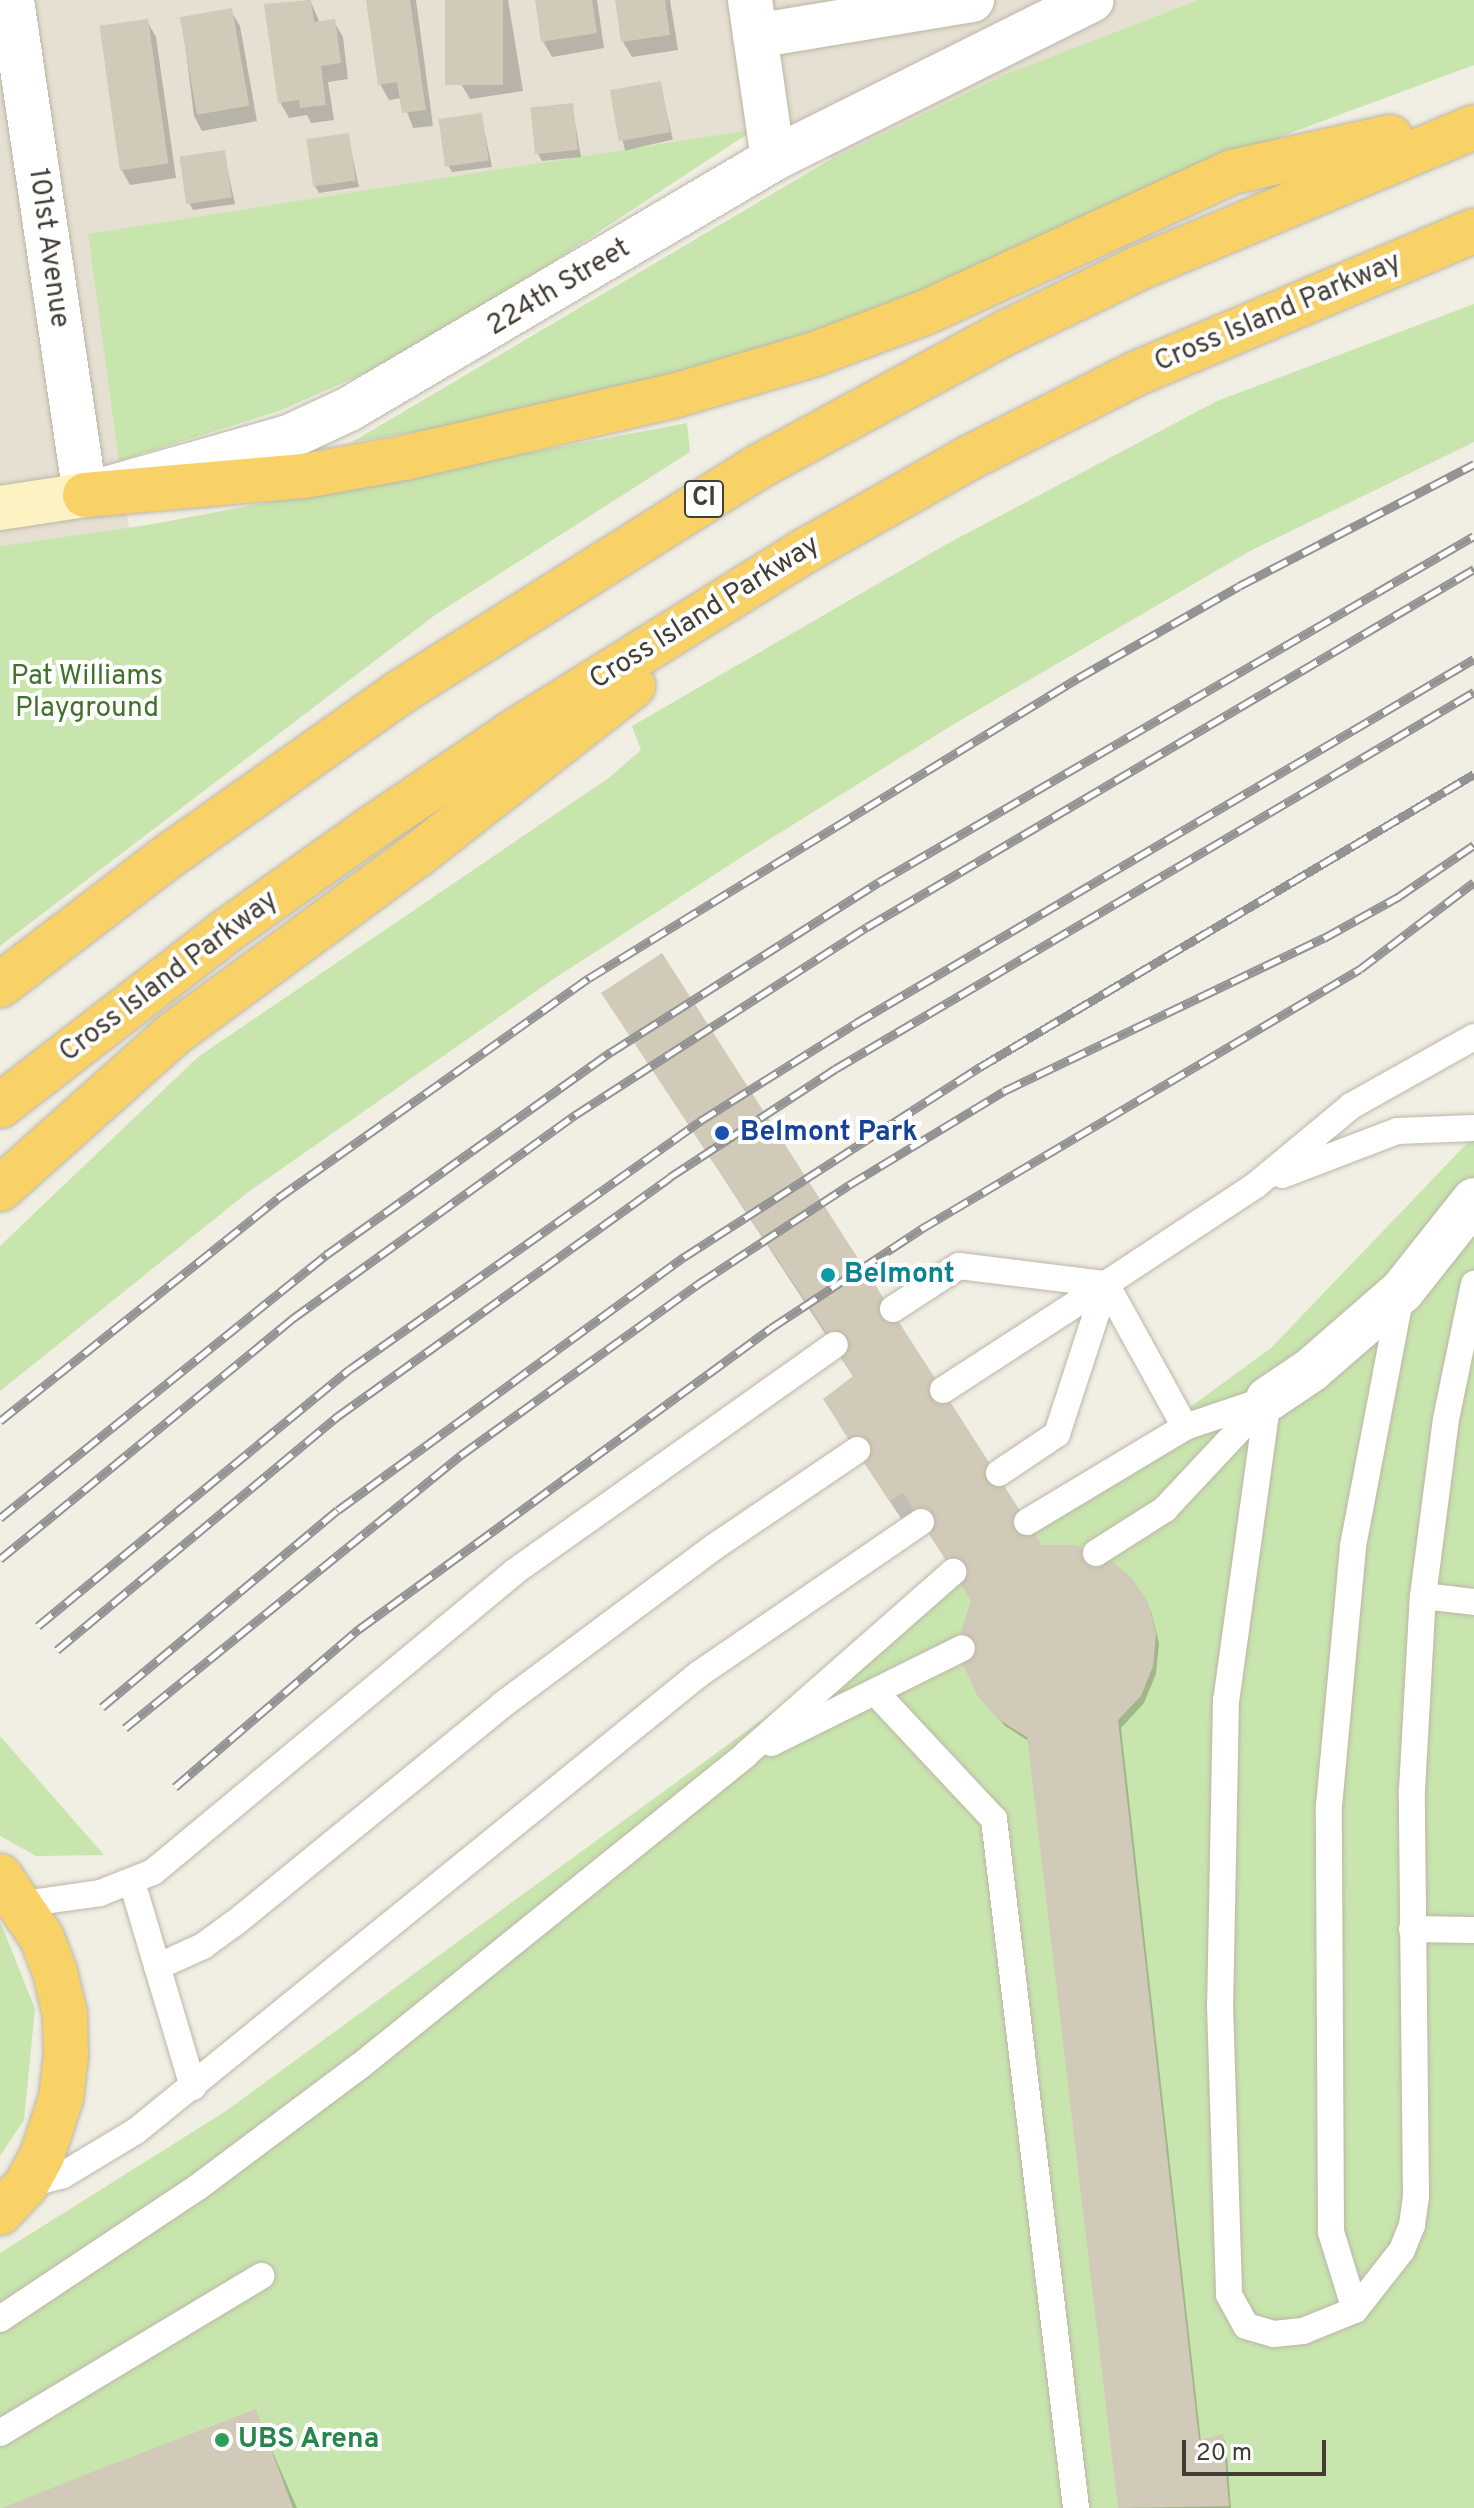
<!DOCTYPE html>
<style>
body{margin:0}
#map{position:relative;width:1474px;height:2508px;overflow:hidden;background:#f1eee4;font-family:Overpass,sans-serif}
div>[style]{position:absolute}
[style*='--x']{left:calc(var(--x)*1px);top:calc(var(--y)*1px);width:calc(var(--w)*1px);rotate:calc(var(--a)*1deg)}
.residential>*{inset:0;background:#e5e0d2}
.green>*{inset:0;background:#c8e5ad}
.shadow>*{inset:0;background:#0003;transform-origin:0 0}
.building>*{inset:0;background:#d2cab9;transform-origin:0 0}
.roads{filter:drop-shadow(0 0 2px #bcb6a7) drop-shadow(0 0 2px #bcb6a7)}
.lane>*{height:26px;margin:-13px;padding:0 13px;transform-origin:13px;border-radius:13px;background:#fff}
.street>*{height:44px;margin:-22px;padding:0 22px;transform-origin:22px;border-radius:22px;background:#fff}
.secondary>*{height:44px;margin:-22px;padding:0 22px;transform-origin:22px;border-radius:22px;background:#fdf2c2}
.highway>*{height:44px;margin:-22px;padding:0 22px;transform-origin:22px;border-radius:22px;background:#f9d267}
.rail>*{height:9px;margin-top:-4.5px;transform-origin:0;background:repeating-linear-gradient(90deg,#fff 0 18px,#939393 0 36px);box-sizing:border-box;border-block:2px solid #939393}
.dots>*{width:22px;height:22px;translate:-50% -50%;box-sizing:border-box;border:4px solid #fff;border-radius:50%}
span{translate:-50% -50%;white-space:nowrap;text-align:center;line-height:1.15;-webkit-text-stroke:8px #fff;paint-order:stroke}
.shield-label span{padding:2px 6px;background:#fff;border:2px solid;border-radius:6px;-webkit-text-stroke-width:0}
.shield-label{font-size:26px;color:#433e34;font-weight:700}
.street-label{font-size:28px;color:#433e34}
.park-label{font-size:28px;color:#40722a}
.transit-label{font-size:28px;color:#164399;font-weight:700}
.left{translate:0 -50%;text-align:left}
.culture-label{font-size:28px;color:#0d838f;font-weight:700}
.leisure-label{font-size:28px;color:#27864d;font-weight:700}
.scale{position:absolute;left:1182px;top:2440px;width:144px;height:36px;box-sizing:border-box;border:4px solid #433e34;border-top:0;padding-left:10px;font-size:24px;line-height:28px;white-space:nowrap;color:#433e34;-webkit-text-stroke:6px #fff;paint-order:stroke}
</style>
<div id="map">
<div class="residential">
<i style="clip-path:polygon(0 0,1198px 0,1006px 74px,833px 158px,755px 129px,89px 234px,129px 528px,0 546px)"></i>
</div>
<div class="green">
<i style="clip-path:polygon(1198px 0,1474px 0,1474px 65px,1293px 132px,967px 280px,591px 404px,352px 442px,833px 158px,1006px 74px)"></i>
<i style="clip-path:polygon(755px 129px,422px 348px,279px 411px,119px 461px,88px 234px)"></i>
<i style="clip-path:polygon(1474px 304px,1474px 442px,1250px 551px,954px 724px,754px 849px,555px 978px,247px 1193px,0 1391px,0 1246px,198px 1057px,610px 777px,641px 750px,632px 726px,945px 545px,1217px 401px)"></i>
<i style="clip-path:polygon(687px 423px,690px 452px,435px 615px,0 946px,0 546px,148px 525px)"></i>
<i style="clip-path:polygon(1474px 1136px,1474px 2508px,0 2508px,0 2253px,226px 2111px,1271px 1348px)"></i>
<i style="clip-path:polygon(0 1736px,104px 1855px,36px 1856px,0 1836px)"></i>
<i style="clip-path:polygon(0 1921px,35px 2009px,24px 2120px,0 2156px)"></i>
</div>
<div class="shadow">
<i style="clip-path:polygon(310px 0,320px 23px,334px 22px,343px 37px,348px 79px,328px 82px,334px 120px,311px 123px,307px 115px,289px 118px,280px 102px,266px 6px)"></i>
<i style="clip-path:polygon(368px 0,416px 0,433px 126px,413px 128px,402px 98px,389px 100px,380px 84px)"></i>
<i style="clip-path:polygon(448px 0,508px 0,523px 91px,470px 99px,461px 84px)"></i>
<i style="clip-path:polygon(537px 0,597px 0,604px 48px,552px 57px,543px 41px)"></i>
<i style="clip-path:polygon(617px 0,670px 0,678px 50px,632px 57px,623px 42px)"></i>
<i style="clip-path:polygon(231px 11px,240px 26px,257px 121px,202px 131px,194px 116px,182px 20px)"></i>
<i style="clip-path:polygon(147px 21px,156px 37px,176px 178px,130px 185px,121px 169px)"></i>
<i style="left:660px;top:84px;width:57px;height:49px;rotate:77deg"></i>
<i style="clip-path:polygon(572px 105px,581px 157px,542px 161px,538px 154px)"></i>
<i style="clip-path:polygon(481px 115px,492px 167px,452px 172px,448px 165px)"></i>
<i style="clip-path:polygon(348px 136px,359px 187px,319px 193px,315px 186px)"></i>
<i style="clip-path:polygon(224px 153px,235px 204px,193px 210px,189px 203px)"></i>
<i style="clip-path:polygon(603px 994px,1041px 1547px,1146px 1604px,1151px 1612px,1159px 1643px,1156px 1674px,1144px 1703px,1121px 1728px,1201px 2441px,1222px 2436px,1226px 2443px,1231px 2508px,1120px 2508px,1030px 1742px,1005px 1726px,978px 1694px,972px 1601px,922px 1522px,908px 1529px,842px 1429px,825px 1400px,854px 1378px)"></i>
<i style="clip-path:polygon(255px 2411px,297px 2508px,7px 2508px)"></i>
</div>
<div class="building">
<i style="clip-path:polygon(311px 0,314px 22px,335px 19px,341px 63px,321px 66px,326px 105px,300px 108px,299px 100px,278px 103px,264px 4px)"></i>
<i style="clip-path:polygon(366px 0,410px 0,426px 110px,402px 113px,397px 82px,378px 85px)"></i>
<i style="left:445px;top:0;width:58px;height:85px"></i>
<i style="clip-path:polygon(535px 0,592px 0,597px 33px,541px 42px)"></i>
<i style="clip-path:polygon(615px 0,665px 0,670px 35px,621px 42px)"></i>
<i style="left:232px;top:8px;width:99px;height:53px;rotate:80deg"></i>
<i style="left:148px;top:19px;width:146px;height:49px;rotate:82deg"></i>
<i style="left:661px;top:81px;width:52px;height:52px;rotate:80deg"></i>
<i style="left:573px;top:103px;width:47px;height:43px;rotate:84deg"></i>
<i style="left:482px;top:113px;width:48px;height:44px;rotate:82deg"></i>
<i style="left:349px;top:133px;width:48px;height:43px;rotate:82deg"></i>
<i style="left:225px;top:150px;width:48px;height:46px;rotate:82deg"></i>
<i style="clip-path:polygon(662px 953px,1042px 1545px,1074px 1545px,1105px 1556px,1130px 1576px,1148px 1602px,1156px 1634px,1153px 1666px,1141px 1696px,1118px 1720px,1199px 2440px,1223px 2434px,1229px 2506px,1118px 2508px,1027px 1737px,998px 1719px,977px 1695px,963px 1665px,961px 1633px,971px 1600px,903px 1493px,889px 1501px,823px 1399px,853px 1376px,835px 1345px,601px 993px)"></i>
<i style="clip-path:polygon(256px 2409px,293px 2508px,2px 2508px,97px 2470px)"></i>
</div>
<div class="roads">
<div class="lane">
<i style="--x:1282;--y:1175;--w:123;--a:-20.9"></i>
<i style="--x:1397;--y:1131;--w:77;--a:-2.2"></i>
<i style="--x:1106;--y:1284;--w:163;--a:61.1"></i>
<i style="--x:893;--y:1309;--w:79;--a:-33.1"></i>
<i style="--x:959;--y:1266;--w:148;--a:7"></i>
<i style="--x:1106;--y:1284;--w:180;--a:-33.4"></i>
<i style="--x:1256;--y:1185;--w:124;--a:-39.7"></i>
<i style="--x:1351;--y:1106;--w:141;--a:-29.3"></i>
<i style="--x:943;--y:1390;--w:194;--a:-33"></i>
<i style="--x:1268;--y:1399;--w:304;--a:97.9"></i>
<i style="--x:1226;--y:1700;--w:305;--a:91.1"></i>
<i style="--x:1220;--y:2005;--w:290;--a:88.2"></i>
<i style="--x:1229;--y:2295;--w:35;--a:61"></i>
<i style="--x:1246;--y:2326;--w:29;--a:16"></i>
<i style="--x:1274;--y:2334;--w:29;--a:-6"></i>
<i style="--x:1303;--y:2331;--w:56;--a:-22"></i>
<i style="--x:1355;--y:2310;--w:76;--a:-51.9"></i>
<i style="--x:1402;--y:2250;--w:27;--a:-68"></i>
<i style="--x:1412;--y:2225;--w:28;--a:-82"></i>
<i style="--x:1416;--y:2197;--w:407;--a:-90.6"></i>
<i style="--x:1412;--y:1790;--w:194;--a:-86.8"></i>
<i style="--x:1423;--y:1596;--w:178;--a:-82.6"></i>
<i style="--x:1446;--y:1419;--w:138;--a:-78.3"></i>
<i style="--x:999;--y:1473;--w:70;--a:-33.9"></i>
<i style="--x:1057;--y:1434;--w:158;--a:-71.9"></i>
<i style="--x:1027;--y:1522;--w:184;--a:-31"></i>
<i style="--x:1185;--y:1427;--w:88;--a:-18.6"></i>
<i style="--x:1096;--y:1553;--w:82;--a:-32.5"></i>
<i style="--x:1165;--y:1509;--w:148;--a:-46.9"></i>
<i style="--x:1423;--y:1596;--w:51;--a:6.7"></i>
<i style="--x:876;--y:1693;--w:173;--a:46.9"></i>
<i style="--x:994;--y:1819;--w:694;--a:83.21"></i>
<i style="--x:771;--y:1743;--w:213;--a:-26.4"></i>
<i style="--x:132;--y:1882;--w:214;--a:73.4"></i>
<i style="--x:23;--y:1904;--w:78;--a:-8.1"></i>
<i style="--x:100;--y:1893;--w:57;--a:-21.6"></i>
<i style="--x:153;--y:1872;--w:469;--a:-39.7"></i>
<i style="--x:514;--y:1572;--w:393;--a:-35.3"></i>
<i style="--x:1412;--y:1929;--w:62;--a:0.9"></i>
<i style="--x:157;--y:1967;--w:51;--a:-24.5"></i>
<i style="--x:203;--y:1946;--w:39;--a:-36"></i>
<i style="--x:235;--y:1923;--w:345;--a:-39.2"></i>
<i style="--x:502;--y:1705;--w:264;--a:-36.7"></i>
<i style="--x:714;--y:1547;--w:173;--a:-34.1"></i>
<i style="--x:26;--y:2185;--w:38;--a:-15"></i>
<i style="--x:63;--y:2175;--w:85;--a:-31.1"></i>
<i style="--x:136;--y:2131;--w:725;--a:-39.07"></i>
<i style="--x:699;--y:1674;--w:269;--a:-34.4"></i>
<i style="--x:1355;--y:2310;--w:82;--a:-107.1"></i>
<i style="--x:1331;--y:2232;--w:426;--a:-90.3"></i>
<i style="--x:1329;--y:1806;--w:261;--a:-84.7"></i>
<i style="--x:1353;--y:1546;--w:256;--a:-79.2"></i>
<i style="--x:0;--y:2319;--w:238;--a:-33.7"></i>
<i style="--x:198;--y:2187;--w:202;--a:-36.8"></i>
<i style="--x:360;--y:2066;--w:496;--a:-38.9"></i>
<i style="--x:746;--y:1754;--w:276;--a:-41.3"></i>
<i style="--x:0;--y:2433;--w:305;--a:-31"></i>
</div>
<div class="street">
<i style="--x:12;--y:0;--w:500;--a:81.61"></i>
<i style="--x:85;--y:495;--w:212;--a:-15.9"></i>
<i style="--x:289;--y:437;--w:66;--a:-25"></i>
<i style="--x:349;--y:409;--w:492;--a:-30.5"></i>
<i style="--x:773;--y:159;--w:356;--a:-26.5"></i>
<i style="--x:750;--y:0;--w:161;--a:81.8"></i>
<i style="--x:755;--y:36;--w:220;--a:-9.4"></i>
<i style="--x:1268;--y:1399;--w:52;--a:-34"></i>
<i style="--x:1311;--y:1370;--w:121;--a:-41"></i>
<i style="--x:1402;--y:1291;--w:116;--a:-51.6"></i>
</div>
<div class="secondary">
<i style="--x:0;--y:508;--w:86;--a:-8.7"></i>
</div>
<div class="highway">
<i style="--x:85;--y:495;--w:220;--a:-5"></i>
<i style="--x:304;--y:476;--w:102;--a:-10.2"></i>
<i style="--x:404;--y:458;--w:280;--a:-13"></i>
<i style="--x:677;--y:395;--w:144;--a:-16.5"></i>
<i style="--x:815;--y:354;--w:116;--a:-20.6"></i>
<i style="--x:924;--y:313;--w:339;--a:-24.6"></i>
<i style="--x:1232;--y:172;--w:162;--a:-12.5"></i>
<i style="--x:0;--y:985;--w:209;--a:-37.4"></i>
<i style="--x:166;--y:858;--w:286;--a:-35.3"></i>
<i style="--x:399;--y:693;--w:426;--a:-32.2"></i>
<i style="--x:760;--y:466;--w:281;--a:-28.5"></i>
<i style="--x:1007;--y:332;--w:147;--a:-25.9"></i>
<i style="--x:1139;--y:268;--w:363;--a:-22.8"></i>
<i style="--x:0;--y:1106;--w:284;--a:-37.7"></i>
<i style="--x:225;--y:932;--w:176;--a:-35.3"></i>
<i style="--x:369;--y:830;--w:173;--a:-34.1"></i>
<i style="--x:512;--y:733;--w:349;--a:-31.9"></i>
<i style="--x:808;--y:549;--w:180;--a:-29.5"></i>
<i style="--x:965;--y:460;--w:191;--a:-26.8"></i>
<i style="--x:1135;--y:374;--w:368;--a:-22.9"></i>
<i style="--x:0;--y:1189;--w:231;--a:-41.8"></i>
<i style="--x:172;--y:1035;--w:303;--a:-36.3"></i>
<i style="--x:416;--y:856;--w:276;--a:-38.1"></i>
<i style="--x:0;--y:1876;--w:75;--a:55.9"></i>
<i style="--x:42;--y:1938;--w:36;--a:69"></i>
<i style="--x:55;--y:1972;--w:43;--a:76.6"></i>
<i style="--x:65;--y:2014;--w:41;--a:88.6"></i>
<i style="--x:66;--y:2055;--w:43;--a:96.6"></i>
<i style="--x:61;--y:2098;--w:61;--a:108.1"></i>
<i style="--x:42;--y:2156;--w:33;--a:119"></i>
<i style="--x:26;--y:2185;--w:38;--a:133"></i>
</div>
</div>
<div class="rail">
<i style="--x:0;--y:1421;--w:356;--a:-38.7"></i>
<i style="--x:278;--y:1198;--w:381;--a:-35.3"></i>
<i style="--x:589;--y:978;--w:574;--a:-31.53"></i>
<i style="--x:1078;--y:678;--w:185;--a:-29.7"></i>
<i style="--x:1239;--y:586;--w:265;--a:-27.4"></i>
<i style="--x:0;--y:1518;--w:419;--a:-38.9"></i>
<i style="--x:326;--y:1255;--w:350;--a:-35.5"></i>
<i style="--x:611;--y:1052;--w:317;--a:-32.4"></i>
<i style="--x:879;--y:882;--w:688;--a:-30.18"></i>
<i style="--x:0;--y:1559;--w:378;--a:-39.4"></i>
<i style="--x:292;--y:1319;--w:349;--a:-35.8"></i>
<i style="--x:575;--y:1115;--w:347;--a:-32.8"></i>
<i style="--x:867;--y:927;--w:705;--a:-30.53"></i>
<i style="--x:38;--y:1626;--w:404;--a:-39.5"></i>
<i style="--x:350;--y:1369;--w:429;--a:-35.3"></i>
<i style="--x:700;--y:1121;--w:184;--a:-32.1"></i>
<i style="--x:856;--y:1023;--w:717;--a:-30.5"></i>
<i style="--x:57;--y:1650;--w:366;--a:-39.8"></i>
<i style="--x:338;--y:1416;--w:409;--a:-35.7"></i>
<i style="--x:670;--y:1177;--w:197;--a:-33.2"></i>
<i style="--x:835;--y:1069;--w:742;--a:-30.54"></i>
<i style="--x:102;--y:1707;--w:307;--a:-39.9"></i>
<i style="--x:338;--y:1510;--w:429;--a:-36.2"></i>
<i style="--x:684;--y:1257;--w:352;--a:-32.7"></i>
<i style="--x:980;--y:1067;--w:574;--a:-30.67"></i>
<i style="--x:125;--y:1728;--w:433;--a:-39.1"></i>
<i style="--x:461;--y:1455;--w:296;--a:-35.8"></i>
<i style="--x:701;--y:1282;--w:177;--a:-33.2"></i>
<i style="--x:849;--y:1185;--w:181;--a:-31.2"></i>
<i style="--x:1004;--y:1091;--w:355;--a:-25.6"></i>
<i style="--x:1324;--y:938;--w:85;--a:-29"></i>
<i style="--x:1398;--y:897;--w:92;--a:-34.4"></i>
<i style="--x:175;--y:1787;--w:243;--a:-40.7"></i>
<i style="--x:359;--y:1629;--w:510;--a:-36.15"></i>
<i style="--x:771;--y:1328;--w:180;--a:-33.4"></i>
<i style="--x:921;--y:1229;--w:510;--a:-30.64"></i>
<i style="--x:1360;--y:969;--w:143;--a:-37.3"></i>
</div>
<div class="dots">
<i style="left:722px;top:1133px;background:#1a4fb4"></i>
<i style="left:828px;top:1275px;background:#0f9aa8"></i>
<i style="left:222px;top:2440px;background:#2e9e5b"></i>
</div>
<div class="shield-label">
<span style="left:704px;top:499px">CI</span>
</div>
<div class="street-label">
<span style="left:48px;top:248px;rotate:82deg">101st Avenue</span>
<span style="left:559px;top:288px;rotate:-31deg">224th Street</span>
<span style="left:1278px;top:313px;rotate:-23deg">Cross Island Parkway</span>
<span style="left:705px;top:613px;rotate:-32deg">Cross Island Parkway</span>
<span style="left:169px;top:977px;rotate:-37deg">Cross Island Parkway</span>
</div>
<div class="park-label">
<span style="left:87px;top:693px">Pat Williams<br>Playground</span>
</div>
<div class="transit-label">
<span class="left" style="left:740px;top:1133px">Belmont Park</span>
</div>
<div class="culture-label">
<span class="left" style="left:844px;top:1275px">Belmont</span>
</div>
<div class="leisure-label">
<span class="left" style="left:238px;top:2440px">UBS Arena</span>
</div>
<div class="scale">20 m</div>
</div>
